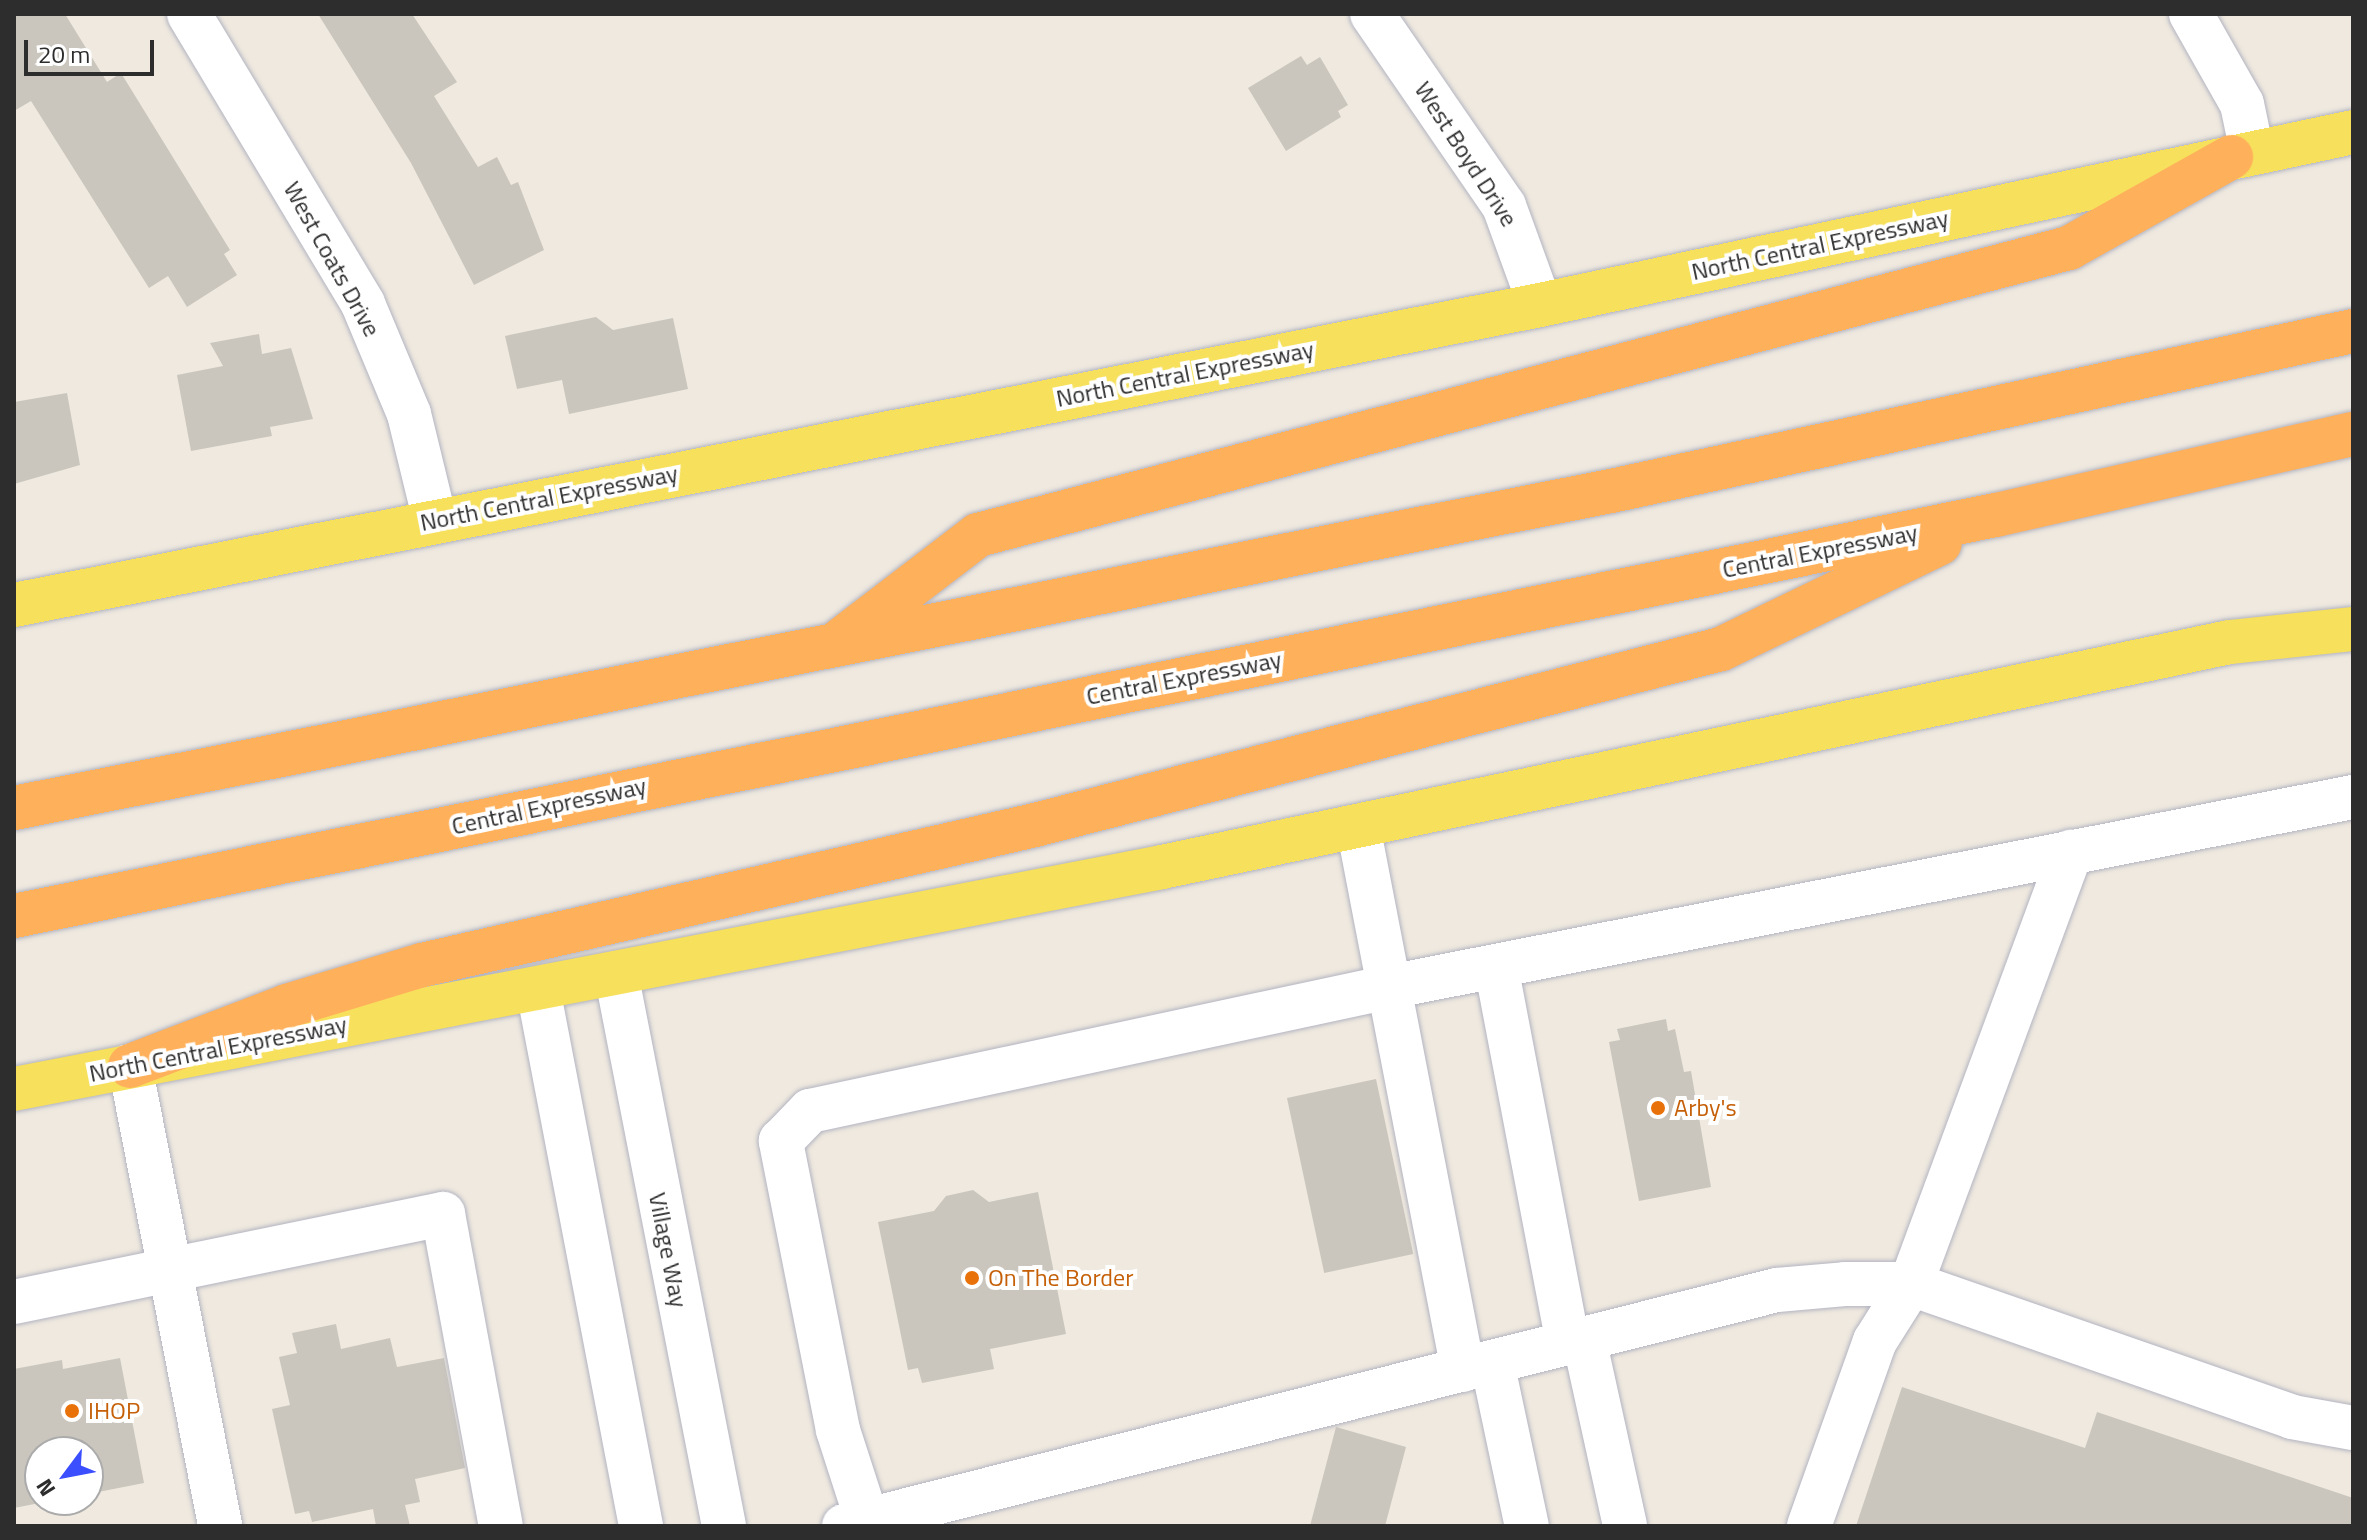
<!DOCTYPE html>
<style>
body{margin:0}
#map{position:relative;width:2367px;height:1540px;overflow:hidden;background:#efe9df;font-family:"Titillium Web",sans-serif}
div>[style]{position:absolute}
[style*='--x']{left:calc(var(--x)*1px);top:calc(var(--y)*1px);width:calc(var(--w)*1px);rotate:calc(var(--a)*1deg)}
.building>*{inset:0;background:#cac6be;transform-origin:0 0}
.roads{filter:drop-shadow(0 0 2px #b3b4c1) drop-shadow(0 0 2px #b3b4c1)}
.minor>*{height:44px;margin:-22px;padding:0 22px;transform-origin:22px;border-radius:22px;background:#fff}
.major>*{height:44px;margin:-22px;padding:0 22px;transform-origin:22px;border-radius:22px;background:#f6e05c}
.highway>*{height:44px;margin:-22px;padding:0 22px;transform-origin:22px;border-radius:22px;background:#ffb05a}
.dots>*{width:22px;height:22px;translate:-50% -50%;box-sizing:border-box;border:4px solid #fff;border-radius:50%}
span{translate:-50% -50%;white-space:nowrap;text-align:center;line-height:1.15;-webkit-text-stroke:8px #fff;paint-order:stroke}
.street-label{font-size:24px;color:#2d2d2d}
.food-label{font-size:24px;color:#c56008}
.left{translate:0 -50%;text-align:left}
.frame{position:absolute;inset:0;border:16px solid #2d2d2d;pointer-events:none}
.north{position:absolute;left:24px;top:1436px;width:80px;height:80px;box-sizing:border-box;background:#fff;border:2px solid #ababab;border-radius:50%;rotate:238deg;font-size:22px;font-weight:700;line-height:32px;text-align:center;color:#2d2d2d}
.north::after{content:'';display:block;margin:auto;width:28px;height:36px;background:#3c4fff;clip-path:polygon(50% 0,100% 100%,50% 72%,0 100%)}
.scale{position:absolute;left:24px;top:40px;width:130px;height:36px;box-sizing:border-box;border:4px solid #2d2d2d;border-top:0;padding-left:10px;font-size:24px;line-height:28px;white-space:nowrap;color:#2d2d2d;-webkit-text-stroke:6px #fff;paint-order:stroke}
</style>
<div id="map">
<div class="building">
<i style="clip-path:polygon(14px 14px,65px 14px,107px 82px,121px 73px,230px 250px,224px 254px,237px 275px,187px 307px,168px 276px,149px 288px,31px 101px,14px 111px)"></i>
<i style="clip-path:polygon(318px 14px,412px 14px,457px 82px,434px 96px,478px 167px,497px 157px,511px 185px,518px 182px,544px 250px,474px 285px,411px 163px)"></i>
<i style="clip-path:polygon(1301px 56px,1307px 65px,1320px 57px,1348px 105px,1338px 111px,1341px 117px,1286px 151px,1248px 88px)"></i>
<i style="clip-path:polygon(596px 317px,613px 330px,673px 318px,688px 389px,569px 414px,562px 380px,517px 389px,505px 336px)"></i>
<i style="clip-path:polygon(259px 334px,262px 354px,291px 348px,313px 419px,270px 427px,272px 436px,191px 451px,177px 375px,223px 366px,210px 343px)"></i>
<i style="clip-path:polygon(67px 393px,80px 465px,14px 484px,14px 402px)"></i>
<i style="clip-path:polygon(1666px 1019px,1668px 1031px,1675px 1029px,1684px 1072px,1691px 1071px,1711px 1187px,1639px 1201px,1609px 1042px,1620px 1040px,1617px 1029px)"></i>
<i style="left:1376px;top:1079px;width:179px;height:91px;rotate:78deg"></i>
<i style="clip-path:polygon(973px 1190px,989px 1202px,1038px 1192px,1066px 1334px,990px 1349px,994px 1369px,922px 1383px,918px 1368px,908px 1370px,878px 1222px,934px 1211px,946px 1196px)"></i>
<i style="clip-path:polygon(336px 1324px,341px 1349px,390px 1338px,397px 1367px,444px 1358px,465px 1468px,415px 1479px,420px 1502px,405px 1505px,410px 1526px,376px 1526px,373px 1509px,312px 1522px,309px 1511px,295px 1514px,272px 1409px,290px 1405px,279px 1357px,297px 1353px,292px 1333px)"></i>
<i style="clip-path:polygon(120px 1358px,144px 1483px,88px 1494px,88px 1452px,40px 1452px,40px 1500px,55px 1500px,14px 1508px,14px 1369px,62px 1360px,63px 1369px)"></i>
<i style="clip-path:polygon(1902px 1387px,2085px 1448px,2097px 1412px,2353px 1498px,2353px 1526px,1856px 1526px)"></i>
<i style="clip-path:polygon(1336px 1427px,1406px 1447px,1385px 1526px,1310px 1526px)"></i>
</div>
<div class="roads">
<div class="minor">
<i style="--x:189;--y:14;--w:338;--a:59"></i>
<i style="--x:363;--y:304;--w:119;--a:67.3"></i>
<i style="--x:409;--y:414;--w:110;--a:76.3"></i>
<i style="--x:1372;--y:14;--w:233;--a:55.5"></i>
<i style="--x:1504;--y:206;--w:105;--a:70"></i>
<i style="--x:2191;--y:14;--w:103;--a:60.5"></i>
<i style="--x:2242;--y:104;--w:49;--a:78.2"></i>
<i style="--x:1358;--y:826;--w:554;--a:79.08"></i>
<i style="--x:1496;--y:966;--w:384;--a:79.2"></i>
<i style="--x:616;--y:973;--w:563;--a:78.95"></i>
<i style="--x:538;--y:989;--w:547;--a:79.14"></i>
<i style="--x:130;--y:1066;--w:469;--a:78.9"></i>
<i style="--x:14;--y:1302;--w:438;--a:-11.6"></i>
<i style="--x:443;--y:1214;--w:317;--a:79.5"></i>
<i style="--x:1584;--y:1339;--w:191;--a:77.6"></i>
<i style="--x:1492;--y:1362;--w:168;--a:78"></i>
<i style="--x:867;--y:1520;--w:95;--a:-107.9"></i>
<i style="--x:838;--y:1430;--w:295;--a:-101.2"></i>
<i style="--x:781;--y:1141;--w:42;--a:-46"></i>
<i style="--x:810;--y:1111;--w:592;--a:-12.09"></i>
<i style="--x:1389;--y:987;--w:983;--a:-11.15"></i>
<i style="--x:844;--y:1526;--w:962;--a:-14.2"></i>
<i style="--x:1777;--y:1290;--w:68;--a:-5"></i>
<i style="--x:1845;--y:1284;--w:66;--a:0"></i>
<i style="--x:1911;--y:1284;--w:404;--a:19.2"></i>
<i style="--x:2292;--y:1417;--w:62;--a:10.2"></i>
<i style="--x:1809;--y:1526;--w:196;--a:-70.4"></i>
<i style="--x:1875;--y:1341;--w:67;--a:-57.7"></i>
<i style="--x:1911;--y:1284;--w:461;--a:-69.7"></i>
</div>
<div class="major">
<i style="--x:14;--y:605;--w:1555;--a:-11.12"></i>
<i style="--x:1540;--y:305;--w:831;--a:-12.01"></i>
<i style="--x:14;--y:1089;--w:1169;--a:-10.94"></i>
<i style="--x:1162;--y:867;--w:1091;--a:-11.9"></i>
<i style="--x:2230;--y:642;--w:124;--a:-6"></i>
</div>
<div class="highway">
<i style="--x:842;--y:639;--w:171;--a:-37.4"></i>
<i style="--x:978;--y:535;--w:1128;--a:-14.74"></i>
<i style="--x:2069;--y:248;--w:186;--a:-29.3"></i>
<i style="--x:14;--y:808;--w:1628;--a:-11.23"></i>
<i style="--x:1611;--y:491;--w:759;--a:-12.17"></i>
<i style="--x:14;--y:916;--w:2022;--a:-11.44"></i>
<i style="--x:1996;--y:515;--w:366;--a:-12.8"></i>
<i style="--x:130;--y:1066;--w:168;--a:-20.9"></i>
<i style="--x:287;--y:1006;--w:141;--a:-16.9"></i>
<i style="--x:422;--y:965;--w:629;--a:-12.86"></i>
<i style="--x:1035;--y:825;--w:708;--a:-14.39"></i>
<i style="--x:1721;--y:649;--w:243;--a:-25.8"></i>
</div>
</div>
<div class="dots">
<i style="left:1658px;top:1108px;background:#e8710a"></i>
<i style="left:972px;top:1278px;background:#e8710a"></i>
<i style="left:72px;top:1411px;background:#e8710a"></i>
</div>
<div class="street-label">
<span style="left:1466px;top:154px;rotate:57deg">West Boyd Drive</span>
<span style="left:1820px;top:245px;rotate:-12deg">North Central Expressway</span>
<span style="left:332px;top:259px;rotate:61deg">West Coats Drive</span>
<span style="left:1185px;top:374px;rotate:-11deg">North Central Expressway</span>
<span style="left:549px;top:498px;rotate:-11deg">North Central Expressway</span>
<span style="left:1820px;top:551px;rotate:-11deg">Central Expressway</span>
<span style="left:1184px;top:678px;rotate:-11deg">Central Expressway</span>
<span style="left:549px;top:806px;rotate:-12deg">Central Expressway</span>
<span style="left:218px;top:1049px;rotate:-11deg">North Central Expressway</span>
<span style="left:668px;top:1250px;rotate:79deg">Village Way</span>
</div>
<div class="food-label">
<span class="left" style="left:1674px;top:1108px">Arby's</span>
<span class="left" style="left:988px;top:1278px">On The Border</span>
<span class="left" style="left:88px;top:1411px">IHOP</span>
</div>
<div class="frame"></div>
<div class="north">N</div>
<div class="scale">20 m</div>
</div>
